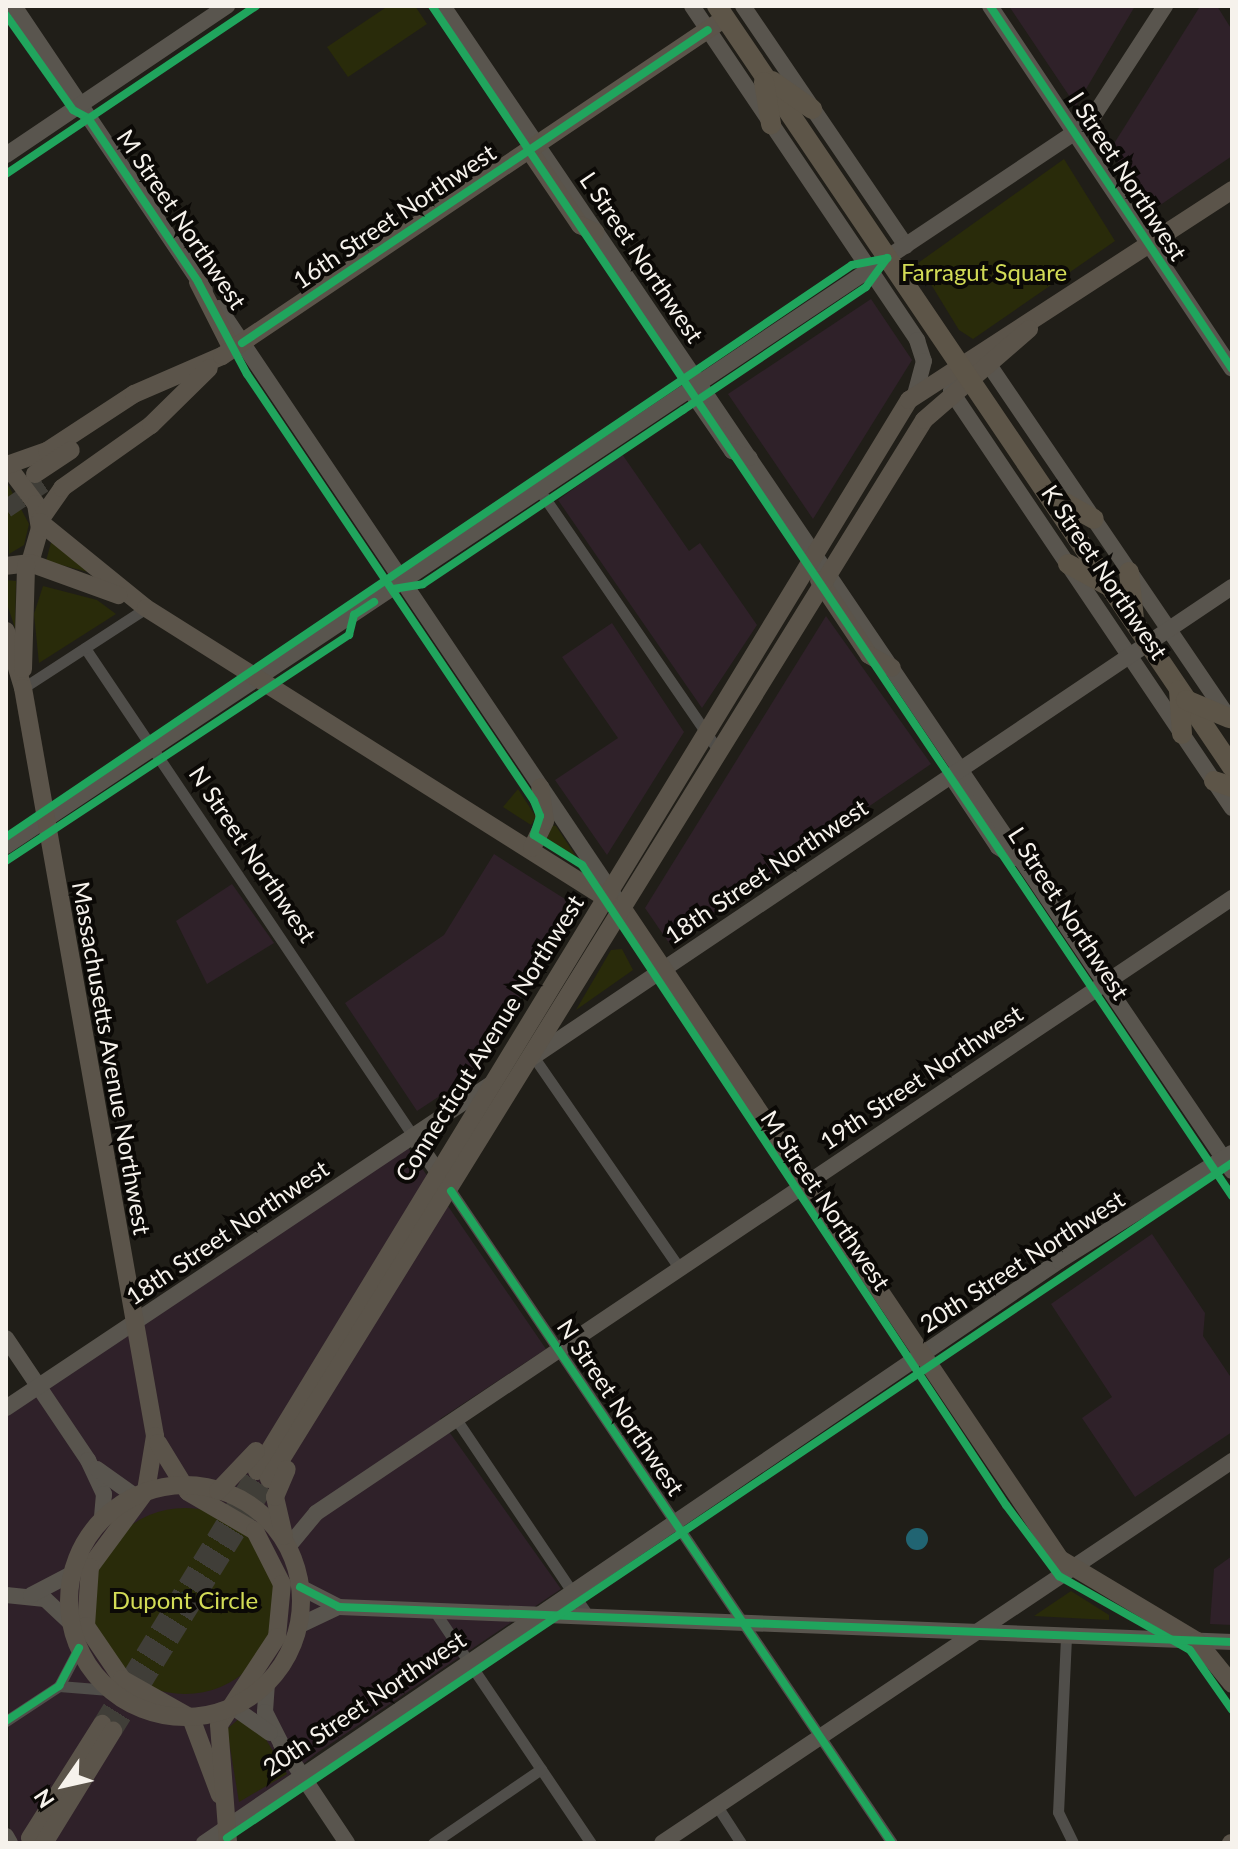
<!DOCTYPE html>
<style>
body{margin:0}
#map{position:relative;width:1238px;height:1849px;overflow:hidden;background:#201e18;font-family:Lato,sans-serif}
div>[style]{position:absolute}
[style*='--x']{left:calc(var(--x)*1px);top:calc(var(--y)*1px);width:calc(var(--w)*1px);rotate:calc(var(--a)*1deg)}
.commercial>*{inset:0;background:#2f2129}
.green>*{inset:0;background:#292b0a}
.round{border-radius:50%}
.water>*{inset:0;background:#216472}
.primary-tunnel>*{height:18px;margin-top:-9px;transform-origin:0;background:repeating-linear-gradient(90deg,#403e38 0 18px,transparent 0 27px)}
.street>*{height:11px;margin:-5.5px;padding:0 5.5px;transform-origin:5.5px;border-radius:5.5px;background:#504e4a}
.secondary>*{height:16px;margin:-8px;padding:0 8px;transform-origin:8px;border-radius:8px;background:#59554e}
.primary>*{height:18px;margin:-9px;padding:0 9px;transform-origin:9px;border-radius:9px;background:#5b544a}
.primary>.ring{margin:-9px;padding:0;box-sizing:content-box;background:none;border:18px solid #5b544a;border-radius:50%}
.highway>*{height:20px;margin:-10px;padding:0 10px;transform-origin:10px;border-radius:10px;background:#5d5548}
.cycleway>*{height:8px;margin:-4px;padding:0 4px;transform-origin:4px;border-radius:4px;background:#20a55d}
span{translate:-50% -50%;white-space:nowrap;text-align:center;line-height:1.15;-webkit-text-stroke:8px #0b0906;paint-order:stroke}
.street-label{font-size:24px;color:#f6f2ec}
.park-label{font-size:24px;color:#d2db56}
.frame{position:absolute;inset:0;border:8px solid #f6f2ec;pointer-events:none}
.north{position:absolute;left:24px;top:1745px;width:80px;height:80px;-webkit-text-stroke:6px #0b0906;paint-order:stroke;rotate:236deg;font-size:22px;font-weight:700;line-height:32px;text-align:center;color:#f6f2ec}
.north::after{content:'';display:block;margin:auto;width:28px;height:36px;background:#f6f2ec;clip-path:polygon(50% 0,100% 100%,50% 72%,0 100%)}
</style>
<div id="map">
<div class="commercial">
<i style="clip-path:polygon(1009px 6px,1135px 6px,1076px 106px)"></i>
<i style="clip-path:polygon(1217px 6px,1232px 30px,1232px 156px,1150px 212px,1110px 150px,1199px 8px)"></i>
<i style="clip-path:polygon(871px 299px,912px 360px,813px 519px,728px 394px)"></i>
<i style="clip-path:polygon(622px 454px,689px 551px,700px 543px,757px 625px,702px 708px,558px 500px)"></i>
<i style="clip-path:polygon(826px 616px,931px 764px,669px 943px,645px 908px)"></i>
<i style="clip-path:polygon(612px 623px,684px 732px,607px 855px,555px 780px,618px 738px,562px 657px)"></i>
<i style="clip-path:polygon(494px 854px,576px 906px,470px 1076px,417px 1111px,345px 1003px,444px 935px)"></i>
<i style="clip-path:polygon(232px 884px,274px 943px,207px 984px,176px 921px)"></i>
<i style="clip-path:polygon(404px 1142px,546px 1349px,440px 1419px,561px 1589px,317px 1753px,204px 1843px,10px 1843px,6px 1408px)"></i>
<i style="clip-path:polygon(1152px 1234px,1205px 1313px,1203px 1336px,1232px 1379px,1232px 1432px,1135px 1497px,1082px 1418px,1112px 1397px,1051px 1304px)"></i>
<i style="clip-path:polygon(1232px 1556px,1232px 1625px,1210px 1624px,1214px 1569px)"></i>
</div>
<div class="green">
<i style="clip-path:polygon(388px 6px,415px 6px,427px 24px,348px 77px,327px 47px)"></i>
<i style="clip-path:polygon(1064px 159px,1115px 241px,973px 339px,959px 330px,918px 263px)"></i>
<i style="clip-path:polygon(6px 481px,29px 524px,24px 545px,9px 554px)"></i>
<i style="clip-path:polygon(52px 539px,88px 572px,46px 561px)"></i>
<i style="clip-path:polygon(6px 580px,16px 581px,15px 628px,6px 601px)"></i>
<i style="clip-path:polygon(43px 586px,97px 600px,116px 614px,39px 663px,34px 614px)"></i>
<i style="clip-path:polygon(518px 789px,536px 817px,531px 825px,503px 807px)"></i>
<i style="clip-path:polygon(551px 825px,556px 826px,579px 861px,546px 842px)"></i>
<i style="clip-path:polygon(622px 949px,633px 970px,576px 1010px,611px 950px)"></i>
<i class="round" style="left:92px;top:1508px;width:186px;height:186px"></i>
<i style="clip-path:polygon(1071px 1591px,1109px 1615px,1109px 1620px,1034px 1616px)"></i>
<i style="clip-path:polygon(240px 1718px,254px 1720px,287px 1774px,239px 1802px,227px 1729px)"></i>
</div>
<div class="water">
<i class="round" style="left:906px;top:1528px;width:22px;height:22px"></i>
<i class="round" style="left:176px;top:1592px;width:18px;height:18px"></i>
</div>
<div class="primary-tunnel">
<i style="--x:6;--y:509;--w:45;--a:-34"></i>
<i style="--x:102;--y:1724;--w:297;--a:-58.5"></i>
<i style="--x:113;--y:1731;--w:296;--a:-58.2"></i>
</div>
<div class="street">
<i style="--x:540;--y:491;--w:318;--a:55.5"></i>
<i style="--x:85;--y:648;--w:588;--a:56.09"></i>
<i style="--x:23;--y:688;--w:147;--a:-33"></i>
<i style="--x:533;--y:1056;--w:259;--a:55.4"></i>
<i style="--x:451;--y:1191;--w:787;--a:55.93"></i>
<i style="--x:456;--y:1419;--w:239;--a:56.1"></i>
<i style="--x:435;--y:1612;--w:279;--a:56"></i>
<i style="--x:1066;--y:1637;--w:175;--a:92.6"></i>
<i style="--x:1058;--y:1812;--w:34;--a:64"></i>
<i style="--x:59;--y:1686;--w:50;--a:4.6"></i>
<i style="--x:6;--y:1721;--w:64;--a:-33.4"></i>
<i style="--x:59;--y:1686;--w:43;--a:-62.2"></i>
<i style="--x:717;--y:1806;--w:44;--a:57"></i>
<i style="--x:433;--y:1843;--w:131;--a:-34.4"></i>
</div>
<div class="secondary">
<i style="--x:14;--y:6;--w:342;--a:56.1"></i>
<i style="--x:443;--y:6;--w:1407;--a:55.89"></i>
<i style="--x:692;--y:6;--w:403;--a:56"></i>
<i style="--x:917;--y:340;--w:22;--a:72"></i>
<i style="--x:924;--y:361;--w:34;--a:105"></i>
<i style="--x:743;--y:6;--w:290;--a:55.8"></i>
<i style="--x:990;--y:6;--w:436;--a:56.3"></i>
<i style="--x:6;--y:155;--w:267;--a:-34"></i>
<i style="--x:219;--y:308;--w:713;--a:56.09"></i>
<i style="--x:690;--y:390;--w:74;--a:55.5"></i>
<i style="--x:732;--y:451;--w:19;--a:21"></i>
<i style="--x:1229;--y:718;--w:427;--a:-124.2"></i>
<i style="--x:989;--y:365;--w:30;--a:-176"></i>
<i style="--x:959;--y:363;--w:29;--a:106"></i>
<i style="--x:951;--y:391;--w:503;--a:56.03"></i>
<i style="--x:951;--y:776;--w:85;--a:56.5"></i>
<i style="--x:998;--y:847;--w:20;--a:33"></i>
<i style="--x:6;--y:846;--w:1302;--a:-33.73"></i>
<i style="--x:1089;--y:123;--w:140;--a:-57"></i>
<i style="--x:530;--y:1059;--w:846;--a:-33.92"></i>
<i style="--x:413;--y:1136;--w:55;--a:55.4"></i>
<i style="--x:6;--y:1338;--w:147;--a:56.1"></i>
<i style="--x:88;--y:1460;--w:38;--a:65"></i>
<i style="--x:104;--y:1494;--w:25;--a:95"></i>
<i style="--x:6;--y:1408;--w:587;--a:-33.74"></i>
<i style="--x:97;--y:1469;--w:47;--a:35.4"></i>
<i style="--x:288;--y:1547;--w:44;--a:-50.5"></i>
<i style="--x:316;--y:1513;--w:1103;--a:-33.88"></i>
<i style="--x:300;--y:1587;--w:44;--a:27.1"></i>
<i style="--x:339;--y:1607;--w:894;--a:2.24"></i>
<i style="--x:6;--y:1595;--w:39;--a:6"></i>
<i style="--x:45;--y:1599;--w:35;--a:43"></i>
<i style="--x:31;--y:1595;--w:47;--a:-27.6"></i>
<i style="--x:298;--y:1626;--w:42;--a:-25.3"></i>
<i style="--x:267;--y:1683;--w:29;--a:94"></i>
<i style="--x:265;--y:1712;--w:36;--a:63"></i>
<i style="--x:281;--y:1744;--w:119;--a:56.3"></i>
<i style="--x:233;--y:1707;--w:45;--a:35.1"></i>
<i style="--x:6;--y:1836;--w:8;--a:60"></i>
<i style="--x:204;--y:1843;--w:1034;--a:-34.24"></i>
<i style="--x:1059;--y:1261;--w:204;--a:-32"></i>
<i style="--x:662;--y:1843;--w:686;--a:-33.83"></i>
</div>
<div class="primary">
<i style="--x:529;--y:150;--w:91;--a:55.8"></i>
<i style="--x:580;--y:225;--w:17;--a:25"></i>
<i style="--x:198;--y:282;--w:75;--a:63.1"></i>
<i style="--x:6;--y:464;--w:50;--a:53.1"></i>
<i style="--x:36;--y:504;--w:24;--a:81"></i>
<i style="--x:40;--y:528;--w:36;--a:106"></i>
<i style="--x:30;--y:563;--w:24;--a:173"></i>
<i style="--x:7;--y:465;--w:42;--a:-19.3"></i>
<i style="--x:47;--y:451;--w:104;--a:-33.2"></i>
<i style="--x:134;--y:394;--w:96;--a:-23.4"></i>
<i style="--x:222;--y:356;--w:606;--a:-33.9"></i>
<i style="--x:35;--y:474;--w:43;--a:-33.7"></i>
<i style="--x:40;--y:520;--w:39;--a:-55"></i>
<i style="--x:62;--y:488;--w:109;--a:-35.3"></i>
<i style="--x:151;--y:425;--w:81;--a:-44.5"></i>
<i style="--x:40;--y:522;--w:136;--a:39.1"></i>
<i style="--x:146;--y:608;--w:564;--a:32.25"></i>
<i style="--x:623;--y:909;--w:783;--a:56.09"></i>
<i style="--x:1060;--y:1559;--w:160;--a:30.9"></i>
<i style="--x:1197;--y:1641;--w:55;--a:50.9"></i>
<i style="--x:30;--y:563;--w:94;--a:20"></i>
<i style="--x:819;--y:580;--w:90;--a:56.3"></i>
<i style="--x:869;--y:655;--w:26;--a:29"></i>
<i style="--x:6;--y:631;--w:59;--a:73.4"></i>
<i style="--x:23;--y:688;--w:760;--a:79.99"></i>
<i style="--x:155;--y:1436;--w:56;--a:99.3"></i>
<i style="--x:146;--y:1491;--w:94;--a:126.4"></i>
<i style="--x:90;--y:1567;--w:59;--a:93.9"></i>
<i style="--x:86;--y:1626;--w:64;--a:55.8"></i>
<i style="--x:122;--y:1679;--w:79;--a:29.5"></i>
<i style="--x:191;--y:1718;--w:82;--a:69.4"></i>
<i style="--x:23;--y:669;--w:104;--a:-88.3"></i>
<i style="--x:532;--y:848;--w:30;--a:-64"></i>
<i style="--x:545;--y:821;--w:34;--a:-98"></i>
<i style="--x:158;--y:1443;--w:57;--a:58.5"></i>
<i style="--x:188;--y:1492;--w:78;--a:30.2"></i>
<i style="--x:255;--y:1531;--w:59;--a:63"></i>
<i style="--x:282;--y:1584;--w:53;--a:95.4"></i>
<i style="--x:277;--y:1637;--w:105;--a:123.4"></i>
<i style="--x:219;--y:1725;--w:118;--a:85.6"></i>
<i style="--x:257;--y:1471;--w:1254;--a:-58.67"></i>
<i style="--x:909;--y:400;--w:385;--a:-33"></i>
<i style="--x:269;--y:1479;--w:1245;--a:-58.26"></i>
<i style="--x:924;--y:420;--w:139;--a:-40.9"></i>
<i class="ring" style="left:69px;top:1485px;width:214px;height:214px"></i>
<i style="--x:218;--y:1491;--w:55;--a:-46.5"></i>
<i style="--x:284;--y:1536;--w:40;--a:-103"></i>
<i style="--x:275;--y:1497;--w:30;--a:-67"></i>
<i style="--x:30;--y:1838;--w:135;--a:-57.7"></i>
<i style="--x:44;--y:1843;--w:132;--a:-58.4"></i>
<i style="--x:1231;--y:1843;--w:1;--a:0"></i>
</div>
<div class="highway">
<i style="--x:717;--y:6;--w:919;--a:55.91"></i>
<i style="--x:772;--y:81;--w:49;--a:35"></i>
<i style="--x:764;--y:82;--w:43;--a:80.5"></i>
<i style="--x:1049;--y:494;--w:51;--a:29.1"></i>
<i style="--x:1068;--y:564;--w:44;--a:28.3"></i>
<i style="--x:1129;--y:572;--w:47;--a:83.9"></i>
<i style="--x:1179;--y:690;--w:44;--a:86.1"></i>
<i style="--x:1186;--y:700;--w:47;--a:22.7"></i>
<i style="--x:1214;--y:781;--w:19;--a:18"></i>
</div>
<div class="cycleway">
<i style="--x:432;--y:6;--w:1434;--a:56.09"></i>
<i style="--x:990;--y:6;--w:436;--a:56.3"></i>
<i style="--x:6;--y:15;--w:116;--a:54.8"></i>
<i style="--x:73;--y:110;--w:17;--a:28"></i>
<i style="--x:88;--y:118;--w:197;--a:56.1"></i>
<i style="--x:198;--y:282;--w:104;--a:62"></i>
<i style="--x:247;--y:374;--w:514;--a:56.09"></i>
<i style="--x:534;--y:801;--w:16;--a:68"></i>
<i style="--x:540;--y:816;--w:20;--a:108"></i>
<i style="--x:534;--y:835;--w:57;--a:32"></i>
<i style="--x:582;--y:865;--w:768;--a:56.48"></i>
<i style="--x:1006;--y:1505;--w:89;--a:53.3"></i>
<i style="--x:1059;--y:1576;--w:150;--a:29.5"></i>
<i style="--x:1190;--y:1650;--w:73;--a:55"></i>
<i style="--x:6;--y:174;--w:301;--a:-33.9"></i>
<i style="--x:242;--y:343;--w:561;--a:-33.89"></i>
<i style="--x:393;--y:589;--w:30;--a:-9"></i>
<i style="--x:423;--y:584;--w:313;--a:-33.8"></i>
<i style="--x:683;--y:410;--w:220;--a:-33.9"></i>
<i style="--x:866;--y:287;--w:36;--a:-54"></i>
<i style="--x:6;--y:837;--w:1021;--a:-34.06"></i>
<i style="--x:852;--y:265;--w:36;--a:-11"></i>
<i style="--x:6;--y:861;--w:411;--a:-33.4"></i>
<i style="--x:349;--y:635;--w:21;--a:-76"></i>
<i style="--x:354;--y:615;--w:24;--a:-33"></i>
<i style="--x:451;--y:1191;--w:787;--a:55.93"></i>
<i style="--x:300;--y:1587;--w:44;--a:27.1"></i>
<i style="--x:339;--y:1607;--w:894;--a:2.24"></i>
<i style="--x:6;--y:1721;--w:64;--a:-33.4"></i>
<i style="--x:59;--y:1686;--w:43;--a:-62.2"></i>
<i style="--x:227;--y:1838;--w:1211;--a:-33.89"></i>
</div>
<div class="street-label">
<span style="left:1128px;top:176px;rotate:57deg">I Street Northwest</span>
<span style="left:394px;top:216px;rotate:-34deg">16th Street Northwest</span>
<span style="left:182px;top:219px;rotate:56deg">M Street Northwest</span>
<span style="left:642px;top:257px;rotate:56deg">L Street Northwest</span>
<span style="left:1105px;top:572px;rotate:56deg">K Street Northwest</span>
<span style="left:253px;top:854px;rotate:56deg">N Street Northwest</span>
<span style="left:766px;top:871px;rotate:-34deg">18th Street Northwest</span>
<span style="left:1069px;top:913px;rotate:57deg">L Street Northwest</span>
<span style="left:489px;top:1038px;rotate:-58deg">Connecticut Avenue Northwest</span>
<span style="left:112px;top:1058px;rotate:80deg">Massachusetts Avenue Northwest</span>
<span style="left:921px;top:1077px;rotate:-34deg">19th Street Northwest</span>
<span style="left:826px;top:1200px;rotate:56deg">M Street Northwest</span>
<span style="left:227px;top:1232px;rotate:-34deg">18th Street Northwest</span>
<span style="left:1022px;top:1261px;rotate:-33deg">20th Street Northwest</span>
<span style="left:621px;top:1407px;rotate:56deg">N Street Northwest</span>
<span style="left:364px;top:1703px;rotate:-34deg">20th Street Northwest</span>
</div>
<div class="park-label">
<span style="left:984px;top:272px">Farragut Square</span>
<span style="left:185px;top:1600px">Dupont Circle</span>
</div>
<div class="frame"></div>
<div class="north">N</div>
</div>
